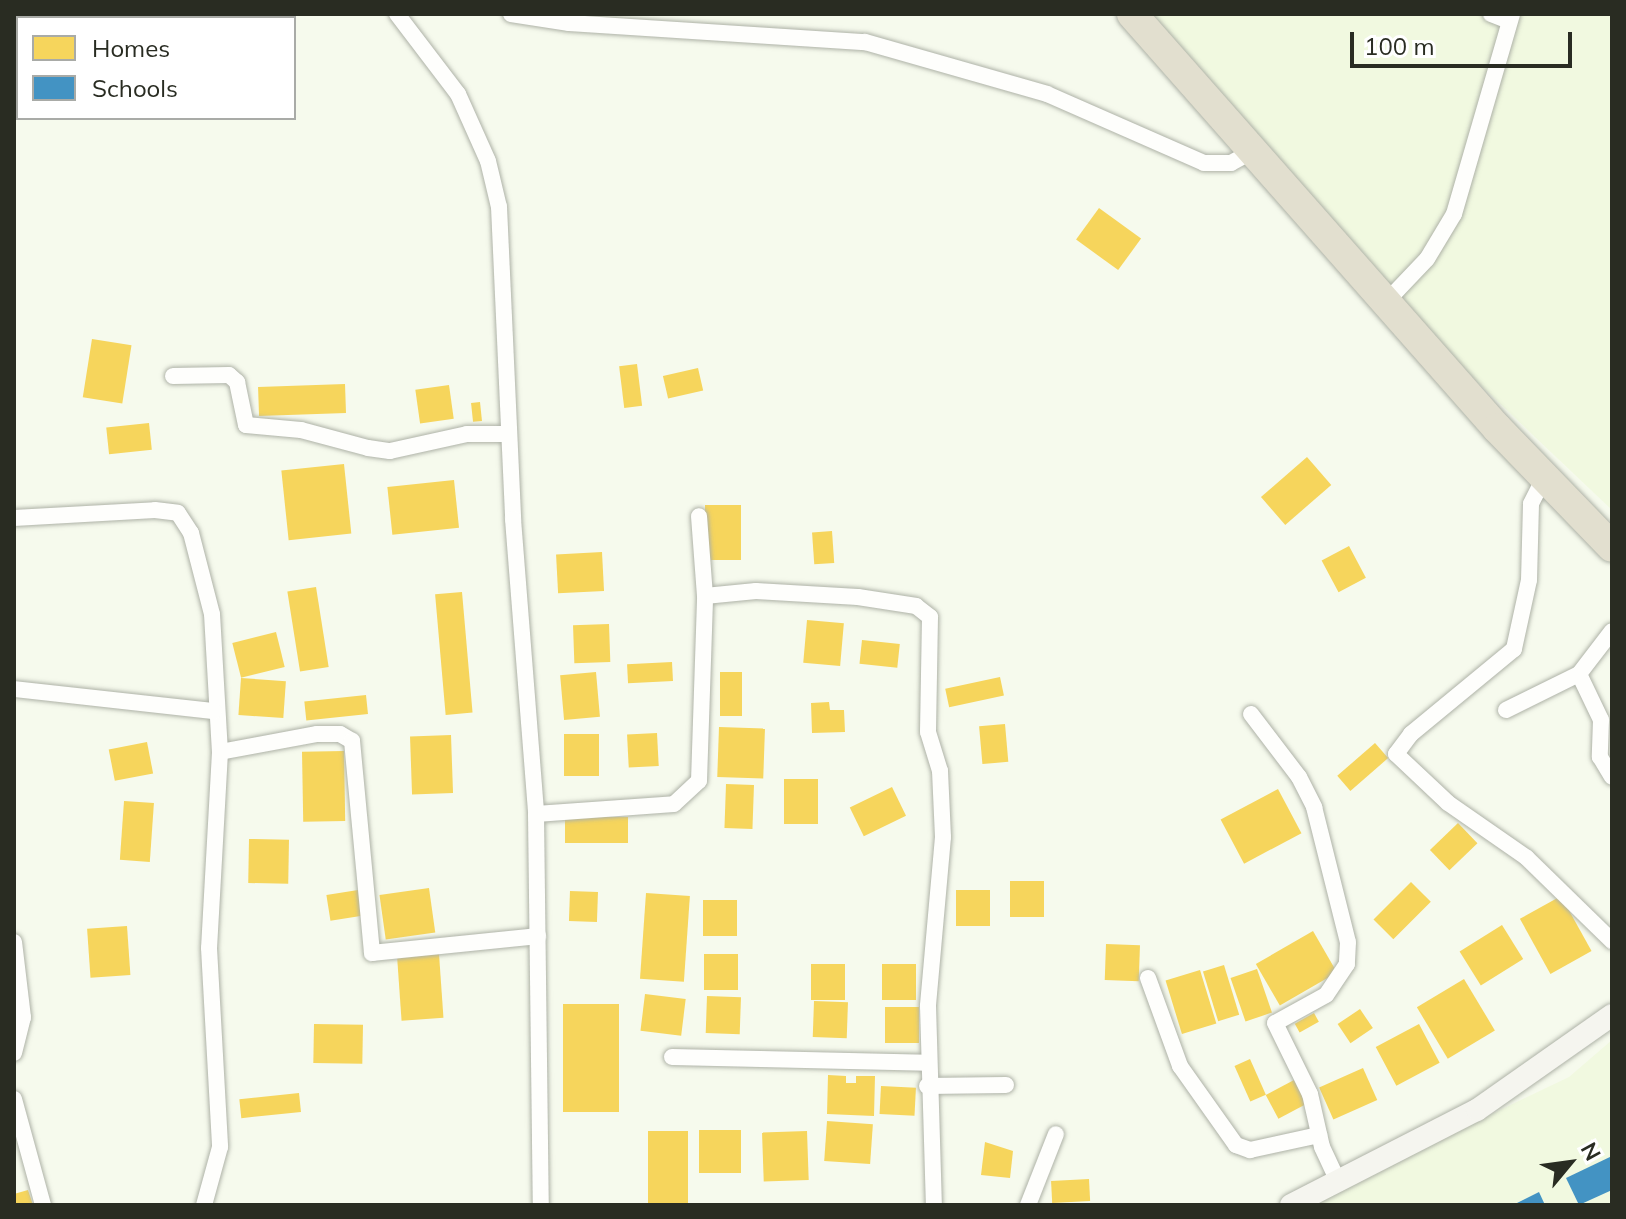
<!DOCTYPE html>
<style>
body{margin:0}
#map{position:relative;width:1626px;height:1219px;overflow:hidden;background:#f6faed;font-family:Mulish,sans-serif}
div>[style]{position:absolute}
[style*='--x']{left:calc(var(--x)*1px);top:calc(var(--y)*1px);width:calc(var(--w)*1px);rotate:calc(var(--a)*1deg)}
.built>*{inset:0;background:#f1f9e0}
.homes>*{inset:0;background:#f6d55c;transform-origin:0 0}
.schools>*{inset:0;background:#4393c3}
.roads{filter:drop-shadow(0 0 2px #aeb2a7) drop-shadow(0 0 2px #aeb2a7)}
.street>*{height:16px;margin:-8px;padding:0 8px;transform-origin:8px;border-radius:8px;background:#fefefc}
.secondary>*{height:22px;margin:-11px;padding:0 11px;transform-origin:11px;border-radius:11px;background:#f5f5ef}
.highway>*{height:30px;margin:-15px;padding:0 15px;transform-origin:15px;border-radius:15px;background:#e2dfcf}
span{translate:-50% -50%;white-space:nowrap;text-align:center;line-height:1.15;-webkit-text-stroke:8px #fff;paint-order:stroke}
.frame{position:absolute;inset:0;border:16px solid #292c22;pointer-events:none}
.legend{position:absolute;left:16px;top:16px;width:280px;height:104px;box-sizing:border-box;background:#fff;border:2px solid #a9aba7;margin:0;padding:10px 14px;list-style:none;font-size:24px;color:#292c22}
.legend li{display:flex;align-items:center;gap:16px;height:40px}
.legend b{width:40px;border:2px solid #a9aba7}
.north{position:absolute;left:1530px;top:1123px;width:80px;height:80px;-webkit-text-stroke:6px #fff;paint-order:stroke;rotate:61deg;font-size:22px;font-weight:700;line-height:32px;text-align:center;color:#292c22}
.north::after{content:'';display:block;margin:auto;width:28px;height:36px;background:#292c22;clip-path:polygon(50% 0,100% 100%,50% 72%,0 100%)}
.scale{position:absolute;left:1350px;top:32px;width:222px;height:36px;box-sizing:border-box;border:4px solid #292c22;border-top:0;padding-left:10px;font-size:24px;line-height:28px;white-space:nowrap;color:#292c22;-webkit-text-stroke:6px #fff;paint-order:stroke}
</style>
<div id="map">
<div class="built">
<i style="clip-path:polygon(1149px 14px,1612px 14px,1612px 510px,1412px 320px)"></i>
<i style="clip-path:polygon(1612px 1040px,1612px 1205px,1302px 1205px,1569px 1077px)"></i>
</div>
<div class="homes">
<i style="left:1099px;top:208px;width:52px;height:39px;rotate:36deg"></i>
<i style="left:92px;top:339px;width:40px;height:59px;rotate:9deg"></i>
<i style="left:637px;top:364px;width:42px;height:18px;rotate:83deg"></i>
<i style="left:698px;top:368px;width:23px;height:36px;rotate:77deg"></i>
<i style="left:345px;top:384px;width:29px;height:87px;rotate:88deg"></i>
<i style="left:449px;top:385px;width:34px;height:34px;rotate:82deg"></i>
<i style="left:480px;top:402px;width:19px;height:9px;rotate:84deg"></i>
<i style="left:149px;top:423px;width:27px;height:43px;rotate:84deg"></i>
<i style="left:1307px;top:457px;width:37px;height:61px;rotate:49deg"></i>
<i style="left:344px;top:464px;width:70px;height:63px;rotate:84deg"></i>
<i style="left:454px;top:480px;width:48px;height:67px;rotate:84deg"></i>
<i style="left:705px;top:505px;width:36px;height:55px"></i>
<i style="left:832px;top:531px;width:32px;height:20px;rotate:86deg"></i>
<i style="left:1349px;top:546px;width:36px;height:31px;rotate:62deg"></i>
<i style="left:602px;top:552px;width:39px;height:46px;rotate:87deg"></i>
<i style="left:316px;top:587px;width:81px;height:29px;rotate:81deg"></i>
<i style="left:462px;top:592px;width:121px;height:27px;rotate:85deg"></i>
<i style="left:807px;top:620px;width:37px;height:43px;rotate:5deg"></i>
<i style="left:609px;top:624px;width:38px;height:36px;rotate:88deg"></i>
<i style="left:276px;top:632px;width:36px;height:45px;rotate:76deg"></i>
<i style="left:862px;top:640px;width:38px;height:24px;rotate:6deg"></i>
<i style="left:672px;top:662px;width:19px;height:45px;rotate:87deg"></i>
<i style="left:596px;top:672px;width:45px;height:36px;rotate:85deg"></i>
<i style="left:720px;top:672px;width:22px;height:44px"></i>
<i style="left:1000px;top:677px;width:19px;height:56px;rotate:78deg"></i>
<i style="left:241px;top:678px;width:45px;height:37px;rotate:4deg"></i>
<i style="left:366px;top:695px;width:19px;height:62px;rotate:84deg"></i>
<i style="clip-path:polygon(829px 702px,830px 710px,844px 710px,845px 732px,812px 733px,811px 703px)"></i>
<i style="left:1005px;top:724px;width:38px;height:26px;rotate:85deg"></i>
<i style="left:719px;top:727px;width:46px;height:50px;rotate:2deg"></i>
<i style="left:657px;top:733px;width:33px;height:30px;rotate:87deg"></i>
<i style="left:564px;top:734px;width:35px;height:42px"></i>
<i style="left:451px;top:735px;width:58px;height:41px;rotate:88deg"></i>
<i style="left:147px;top:742px;width:32px;height:39px;rotate:79deg"></i>
<i style="left:1375px;top:743px;width:20px;height:50px;rotate:49deg"></i>
<i style="left:344px;top:751px;width:70px;height:42px;rotate:89deg"></i>
<i style="left:784px;top:779px;width:34px;height:45px"></i>
<i style="left:726px;top:784px;width:28px;height:44px;rotate:2deg"></i>
<i style="left:892px;top:787px;width:32px;height:47px;rotate:64deg"></i>
<i style="left:1278px;top:789px;width:50px;height:65px;rotate:62deg"></i>
<i style="left:124px;top:801px;width:30px;height:59px;rotate:4deg"></i>
<i style="left:565px;top:817px;width:63px;height:26px"></i>
<i style="left:1458px;top:823px;width:28px;height:39px;rotate:46deg"></i>
<i style="left:249px;top:839px;width:40px;height:44px;rotate:1deg"></i>
<i style="left:1010px;top:881px;width:34px;height:36px"></i>
<i style="left:1411px;top:882px;width:28px;height:53px;rotate:45deg"></i>
<i style="left:429px;top:888px;width:45px;height:50px;rotate:82deg"></i>
<i style="left:358px;top:890px;width:26px;height:32px;rotate:81deg"></i>
<i style="left:956px;top:890px;width:34px;height:36px"></i>
<i style="left:570px;top:891px;width:28px;height:30px;rotate:2deg"></i>
<i style="left:646px;top:893px;width:44px;height:86px;rotate:4deg"></i>
<i style="left:1561px;top:896px;width:63px;height:47px;rotate:61deg"></i>
<i style="left:703px;top:900px;width:34px;height:36px"></i>
<i style="left:1502px;top:925px;width:40px;height:50px;rotate:58deg"></i>
<i style="left:127px;top:926px;width:49px;height:40px;rotate:86deg"></i>
<i style="left:1313px;top:931px;width:48px;height:66px;rotate:60deg"></i>
<i style="left:1106px;top:944px;width:34px;height:36px;rotate:2deg"></i>
<i style="left:439px;top:954px;width:64px;height:42px;rotate:86deg"></i>
<i style="left:704px;top:954px;width:34px;height:36px"></i>
<i style="left:811px;top:964px;width:34px;height:36px"></i>
<i style="left:882px;top:964px;width:34px;height:36px"></i>
<i style="left:1224px;top:965px;width:52px;height:22px;rotate:73deg"></i>
<i style="left:1257px;top:969px;width:46px;height:28px;rotate:71deg"></i>
<i style="left:1200px;top:970px;width:56px;height:36px;rotate:73deg"></i>
<i style="left:1464px;top:979px;width:60px;height:55px;rotate:59deg"></i>
<i style="left:645px;top:994px;width:41px;height:37px;rotate:7deg"></i>
<i style="left:707px;top:996px;width:34px;height:37px;rotate:2deg"></i>
<i style="left:814px;top:1001px;width:34px;height:36px;rotate:2deg"></i>
<i style="left:563px;top:1004px;width:56px;height:108px"></i>
<i style="left:885px;top:1007px;width:34px;height:36px"></i>
<i style="left:1360px;top:1009px;width:23px;height:27px;rotate:56deg"></i>
<i style="left:1314px;top:1013px;width:10px;height:22px;rotate:61deg"></i>
<i style="left:314px;top:1024px;width:49px;height:39px;rotate:1deg"></i>
<i style="left:1419px;top:1024px;width:44px;height:49px;rotate:62deg"></i>
<i style="left:1250px;top:1059px;width:39px;height:17px;rotate:66deg"></i>
<i style="left:1363px;top:1068px;width:35px;height:48px;rotate:66deg"></i>
<i style="clip-path:polygon(828px 1075px,846px 1076px,846px 1083px,856px 1083px,856px 1076px,875px 1076px,874px 1116px,827px 1114px)"></i>
<i style="left:1294px;top:1080px;width:27px;height:32px;rotate:62deg"></i>
<i style="left:881px;top:1086px;width:35px;height:28px;rotate:3deg"></i>
<i style="left:299px;top:1093px;width:19px;height:60px;rotate:84deg"></i>
<i style="left:827px;top:1121px;width:46px;height:40px;rotate:4deg"></i>
<i style="left:699px;top:1130px;width:42px;height:43px"></i>
<i style="left:648px;top:1131px;width:40px;height:74px"></i>
<i style="left:807px;top:1131px;width:49px;height:45px;rotate:88deg"></i>
<i style="clip-path:polygon(985px 1142px,1013px 1151px,1010px 1178px,981px 1175px)"></i>
<i style="left:1089px;top:1179px;width:22px;height:38px;rotate:87deg"></i>
<i style="clip-path:polygon(28px 1190px,33px 1205px,14px 1205px,14px 1194px)"></i>
</div>
<div class="schools">
<i style="clip-path:polygon(1612px 1156px,1612px 1190px,1579px 1205px,1566px 1178px)"></i>
<i style="clip-path:polygon(1539px 1192px,1545px 1205px,1513px 1205px)"></i>
</div>
<div class="roads">
<div class="street">
<i style="--x:397;--y:14;--w:101;--a:52.7"></i>
<i style="--x:458;--y:94;--w:73;--a:65.9"></i>
<i style="--x:488;--y:161;--w:47;--a:76.6"></i>
<i style="--x:499;--y:207;--w:312;--a:87.4"></i>
<i style="--x:513;--y:519;--w:296;--a:85.5"></i>
<i style="--x:536;--y:814;--w:391;--a:89.3"></i>
<i style="--x:511;--y:14;--w:59;--a:8.8"></i>
<i style="--x:569;--y:23;--w:297;--a:3.7"></i>
<i style="--x:865;--y:42;--w:189;--a:15.9"></i>
<i style="--x:1047;--y:94;--w:171;--a:23.7"></i>
<i style="--x:1204;--y:163;--w:27;--a:0"></i>
<i style="--x:1231;--y:163;--w:26;--a:-29"></i>
<i style="--x:1491;--y:14;--w:19;--a:21"></i>
<i style="--x:1386;--y:302;--w:59;--a:-46.4"></i>
<i style="--x:1427;--y:259;--w:52;--a:-59"></i>
<i style="--x:1454;--y:214;--w:208;--a:-73.8"></i>
<i style="--x:173;--y:376;--w:56;--a:-1"></i>
<i style="--x:229;--y:375;--w:11;--a:41"></i>
<i style="--x:237;--y:382;--w:44;--a:78.2"></i>
<i style="--x:246;--y:425;--w:55;--a:5.2"></i>
<i style="--x:301;--y:430;--w:69;--a:15"></i>
<i style="--x:368;--y:448;--w:22;--a:8"></i>
<i style="--x:390;--y:451;--w:79;--a:-12.4"></i>
<i style="--x:467;--y:434;--w:42;--a:0"></i>
<i style="--x:1544;--y:478;--w:29;--a:117"></i>
<i style="--x:1531;--y:504;--w:76;--a:91.5"></i>
<i style="--x:1529;--y:580;--w:71;--a:102.3"></i>
<i style="--x:1514;--y:649;--w:134;--a:140.5"></i>
<i style="--x:1411;--y:734;--w:25;--a:127"></i>
<i style="--x:1396;--y:754;--w:71;--a:43.3"></i>
<i style="--x:1448;--y:803;--w:96;--a:34.8"></i>
<i style="--x:1527;--y:858;--w:119;--a:44.3"></i>
<i style="--x:14;--y:518;--w:141;--a:-3.2"></i>
<i style="--x:155;--y:510;--w:23;--a:7"></i>
<i style="--x:178;--y:513;--w:24;--a:57"></i>
<i style="--x:191;--y:533;--w:84;--a:75.5"></i>
<i style="--x:212;--y:614;--w:138;--a:86.7"></i>
<i style="--x:220;--y:752;--w:196;--a:93.2"></i>
<i style="--x:209;--y:948;--w:199;--a:86.8"></i>
<i style="--x:220;--y:1147;--w:60;--a:105.4"></i>
<i style="--x:705;--y:596;--w:51;--a:-5.6"></i>
<i style="--x:756;--y:591;--w:102;--a:3.4"></i>
<i style="--x:858;--y:597;--w:59;--a:8.8"></i>
<i style="--x:916;--y:606;--w:18;--a:38"></i>
<i style="--x:930;--y:617;--w:115;--a:91"></i>
<i style="--x:928;--y:732;--w:41;--a:72.9"></i>
<i style="--x:940;--y:771;--w:66;--a:87.4"></i>
<i style="--x:943;--y:837;--w:170;--a:95.1"></i>
<i style="--x:928;--y:1006;--w:199;--a:88.3"></i>
<i style="--x:1579;--y:674;--w:51;--a:64.4"></i>
<i style="--x:1601;--y:720;--w:37;--a:92"></i>
<i style="--x:1600;--y:757;--w:23;--a:59"></i>
<i style="--x:14;--y:689;--w:201;--a:6.3"></i>
<i style="--x:1506;--y:710;--w:81;--a:-26.3"></i>
<i style="--x:1579;--y:674;--w:54;--a:-52.5"></i>
<i style="--x:1251;--y:714;--w:79;--a:52.7"></i>
<i style="--x:1299;--y:777;--w:34;--a:63"></i>
<i style="--x:1314;--y:807;--w:139;--a:75.9"></i>
<i style="--x:1348;--y:942;--w:22;--a:93"></i>
<i style="--x:1347;--y:964;--w:37;--a:124"></i>
<i style="--x:1326;--y:995;--w:58;--a:151.2"></i>
<i style="--x:1275;--y:1023;--w:79;--a:63.8"></i>
<i style="--x:1310;--y:1094;--w:54;--a:77.2"></i>
<i style="--x:1322;--y:1147;--w:40;--a:65"></i>
<i style="--x:220;--y:752;--w:99;--a:-10.5"></i>
<i style="--x:317;--y:734;--w:23;--a:0"></i>
<i style="--x:340;--y:734;--w:14;--a:30"></i>
<i style="--x:352;--y:741;--w:213;--a:84.6"></i>
<i style="--x:372;--y:953;--w:167;--a:-5.8"></i>
<i style="--x:536;--y:814;--w:138;--a:-4.1"></i>
<i style="--x:674;--y:804;--w:34;--a:-43"></i>
<i style="--x:699;--y:781;--w:185;--a:-88.1"></i>
<i style="--x:705;--y:596;--w:80;--a:-94.3"></i>
<i style="--x:14;--y:942;--w:76;--a:83.2"></i>
<i style="--x:23;--y:1017;--w:37;--a:104"></i>
<i style="--x:1148;--y:978;--w:94;--a:70"></i>
<i style="--x:1180;--y:1066;--w:97;--a:54.7"></i>
<i style="--x:1236;--y:1145;--w:15;--a:20"></i>
<i style="--x:1250;--y:1150;--w:71;--a:-12.3"></i>
<i style="--x:672;--y:1057;--w:255;--a:1.3"></i>
<i style="--x:927;--y:1086;--w:79;--a:-0.7"></i>
<i style="--x:14;--y:1099;--w:110;--a:74.7"></i>
<i style="--x:1028;--y:1205;--w:76;--a:-68.5"></i>
</div>
<div class="secondary">
<i style="--x:1291;--y:1205;--w:209;--a:-27.1"></i>
<i style="--x:1477;--y:1110;--w:165;--a:-35.1"></i>
</div>
<div class="highway">
<i style="--x:1132;--y:14;--w:552;--a:48.6"></i>
<i style="--x:1497;--y:428;--w:165;--a:46"></i>
</div>
</div>
<div class="frame"></div>
<ul class="legend">
<li><b style="height:22px;background:#f6d55c"></b>Homes</li>
<li><b style="height:22px;background:#4393c3"></b>Schools</li>
</ul>
<div class="north">N</div>
<div class="scale">100 m</div>
</div>
